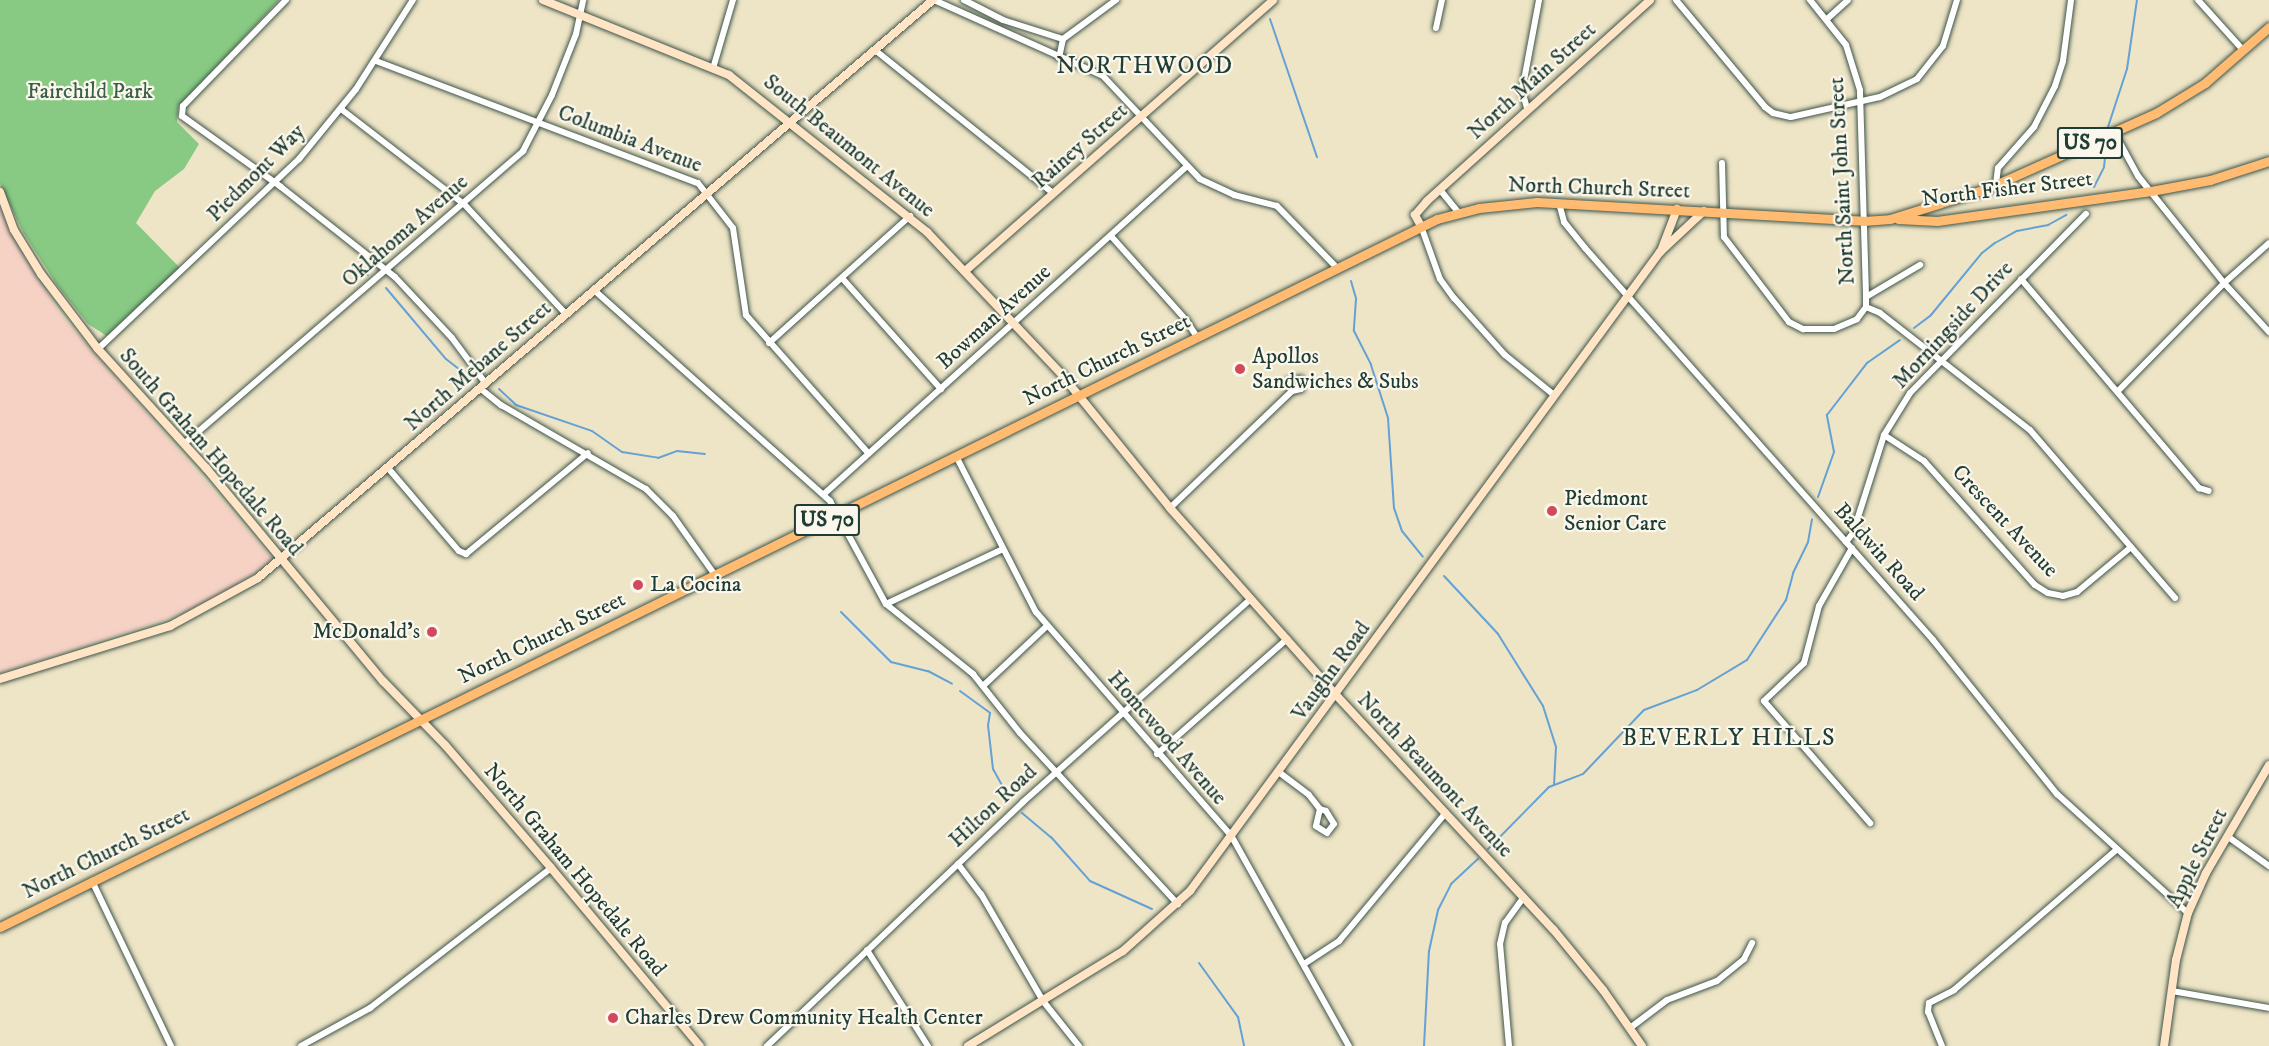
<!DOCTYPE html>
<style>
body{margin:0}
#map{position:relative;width:2269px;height:1046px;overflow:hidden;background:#eee4c6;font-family:"IM FELL DW Pica",serif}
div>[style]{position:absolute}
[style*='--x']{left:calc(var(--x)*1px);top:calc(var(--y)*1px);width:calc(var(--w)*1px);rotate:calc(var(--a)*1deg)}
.built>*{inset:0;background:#f6d2c5}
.green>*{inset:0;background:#88ca83}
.stream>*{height:2px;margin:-1px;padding:0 1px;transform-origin:1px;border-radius:1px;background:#64a1d5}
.roads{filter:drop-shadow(0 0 2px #3e564a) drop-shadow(0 0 2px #3e564a)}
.street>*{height:6px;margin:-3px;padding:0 3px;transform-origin:3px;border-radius:3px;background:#fff}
.secondary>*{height:8px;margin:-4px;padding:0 4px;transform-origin:4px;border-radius:4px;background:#ffe4c6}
.primary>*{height:9px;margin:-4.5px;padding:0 4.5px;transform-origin:4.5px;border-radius:4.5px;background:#ffbb71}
.dots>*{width:16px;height:16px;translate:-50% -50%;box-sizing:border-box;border:3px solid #fbf7ec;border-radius:50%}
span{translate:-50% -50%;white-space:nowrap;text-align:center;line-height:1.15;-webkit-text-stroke:4.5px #fbf7ec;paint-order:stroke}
.shield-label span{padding:2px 4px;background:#fbf7ec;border:2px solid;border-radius:4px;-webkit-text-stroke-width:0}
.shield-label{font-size:21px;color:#1f3d34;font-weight:700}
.street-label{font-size:22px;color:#1f3d34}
.park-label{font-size:22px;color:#396048}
.poi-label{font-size:22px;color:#1f3d34}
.left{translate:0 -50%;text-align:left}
.right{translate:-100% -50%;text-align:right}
.neighbourhood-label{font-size:24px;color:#1f3d34;letter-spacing:1.5px}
</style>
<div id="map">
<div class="built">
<i style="clip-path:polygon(0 205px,58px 311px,275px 562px,194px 610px,0 673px)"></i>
</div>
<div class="green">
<i style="clip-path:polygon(0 0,279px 0,178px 108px,177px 122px,199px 144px,184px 169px,155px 191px,136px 223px,180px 268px,107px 336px,88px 324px,57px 285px,23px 232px,0 184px)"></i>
</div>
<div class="stream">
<i style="--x:1270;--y:19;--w:146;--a:71.2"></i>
<i style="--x:2108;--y:127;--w:61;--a:-71.9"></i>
<i style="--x:2127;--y:69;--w:70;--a:-81.8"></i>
<i style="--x:2094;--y:187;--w:22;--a:-63"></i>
<i style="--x:2104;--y:167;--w:19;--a:-84"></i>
<i style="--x:354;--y:262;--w:19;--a:43"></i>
<i style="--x:1351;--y:281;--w:19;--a:74"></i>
<i style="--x:1356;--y:299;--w:32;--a:94"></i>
<i style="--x:1354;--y:331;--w:38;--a:63"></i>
<i style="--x:1371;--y:365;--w:56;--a:72.2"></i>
<i style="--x:1388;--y:418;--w:90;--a:86.2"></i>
<i style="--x:1394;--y:508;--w:24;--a:71"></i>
<i style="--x:1402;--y:531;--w:33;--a:51"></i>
<i style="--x:386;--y:288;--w:93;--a:49.8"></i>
<i style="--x:446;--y:359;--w:31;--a:38"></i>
<i style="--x:1914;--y:328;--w:21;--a:-37"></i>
<i style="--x:1931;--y:315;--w:80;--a:-50.6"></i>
<i style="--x:1982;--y:253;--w:16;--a:-38"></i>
<i style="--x:1995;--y:243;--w:25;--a:-29"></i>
<i style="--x:2017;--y:231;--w:32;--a:-11"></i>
<i style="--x:2048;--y:225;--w:21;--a:-29"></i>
<i style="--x:499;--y:389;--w:23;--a:43"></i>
<i style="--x:516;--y:405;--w:80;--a:18.9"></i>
<i style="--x:592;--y:431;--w:37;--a:35"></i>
<i style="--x:622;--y:452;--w:36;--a:9"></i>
<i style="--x:658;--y:458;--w:20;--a:-20"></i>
<i style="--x:677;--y:451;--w:28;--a:6"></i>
<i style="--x:1818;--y:497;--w:48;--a:-70.4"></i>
<i style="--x:1834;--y:452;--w:38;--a:-101"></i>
<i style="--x:1827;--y:415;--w:66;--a:-52.4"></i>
<i style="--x:1867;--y:363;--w:40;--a:-34.9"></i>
<i style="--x:1444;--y:576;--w:79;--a:47"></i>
<i style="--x:1498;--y:634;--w:85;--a:58"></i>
<i style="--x:1543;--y:706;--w:43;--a:72.4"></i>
<i style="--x:1556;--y:747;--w:38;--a:93"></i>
<i style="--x:841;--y:612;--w:71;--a:45"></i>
<i style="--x:891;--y:662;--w:38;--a:14"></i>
<i style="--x:928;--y:671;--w:27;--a:28"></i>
<i style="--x:960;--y:691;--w:37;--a:36"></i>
<i style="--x:990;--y:713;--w:12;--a:99"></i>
<i style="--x:988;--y:725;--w:44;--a:83.5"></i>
<i style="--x:993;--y:769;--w:35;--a:61"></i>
<i style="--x:1022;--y:813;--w:38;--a:40"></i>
<i style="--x:1051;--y:837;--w:59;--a:48.4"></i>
<i style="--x:1090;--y:881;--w:68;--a:24.3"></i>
<i style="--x:1488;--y:849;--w:87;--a:-45.5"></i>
<i style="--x:1549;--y:787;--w:36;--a:-21"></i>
<i style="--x:1583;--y:774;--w:88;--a:-46.4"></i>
<i style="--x:1644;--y:710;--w:57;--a:-20.7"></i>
<i style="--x:1697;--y:690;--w:58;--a:-31"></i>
<i style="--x:1747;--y:660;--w:72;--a:-57"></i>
<i style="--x:1786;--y:600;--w:28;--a:-75"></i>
<i style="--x:1793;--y:573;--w:34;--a:-64"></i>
<i style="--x:1808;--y:542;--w:23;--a:-80"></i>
<i style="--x:1199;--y:963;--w:67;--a:54.2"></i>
<i style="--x:1238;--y:1017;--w:30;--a:78"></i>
<i style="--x:1424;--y:1046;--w:95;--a:-87"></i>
<i style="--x:1429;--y:951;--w:42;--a:-77.6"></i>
<i style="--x:1438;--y:910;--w:29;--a:-63"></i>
<i style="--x:1451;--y:884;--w:37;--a:-43"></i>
</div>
<div class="roads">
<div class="street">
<i style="--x:286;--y:0;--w:148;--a:134.2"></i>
<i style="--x:183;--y:106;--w:10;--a:96"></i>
<i style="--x:182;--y:116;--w:122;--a:35.6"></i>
<i style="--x:281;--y:187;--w:145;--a:38.3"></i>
<i style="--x:395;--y:277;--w:83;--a:46.9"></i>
<i style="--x:452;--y:338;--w:57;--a:53.5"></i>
<i style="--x:934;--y:0;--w:185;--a:24.2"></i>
<i style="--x:1103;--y:76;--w:141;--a:46.7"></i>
<i style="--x:1200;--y:179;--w:38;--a:25"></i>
<i style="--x:1234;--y:195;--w:44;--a:14.3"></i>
<i style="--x:1277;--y:206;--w:86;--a:45.9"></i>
<i style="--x:964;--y:0;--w:44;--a:27.1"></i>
<i style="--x:1003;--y:20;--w:63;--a:17.6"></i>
<i style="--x:1676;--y:0;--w:139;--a:50.2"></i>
<i style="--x:1765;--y:107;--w:10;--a:37"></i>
<i style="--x:1773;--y:113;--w:18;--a:13"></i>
<i style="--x:1791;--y:117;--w:91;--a:-12.7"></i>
<i style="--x:1880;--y:97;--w:41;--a:-25.9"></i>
<i style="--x:1917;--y:79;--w:42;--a:-51.8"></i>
<i style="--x:1943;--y:46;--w:48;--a:-73.1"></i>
<i style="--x:2198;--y:0;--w:67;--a:48"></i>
<i style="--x:1827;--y:19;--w:28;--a:-42"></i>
<i style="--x:1436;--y:28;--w:29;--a:-78"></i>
<i style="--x:1063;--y:39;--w:66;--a:-36.3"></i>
<i style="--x:875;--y:50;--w:228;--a:38.8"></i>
<i style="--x:1059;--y:58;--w:19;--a:-78"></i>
<i style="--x:376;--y:61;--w:344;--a:20.8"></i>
<i style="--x:698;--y:183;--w:57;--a:52.1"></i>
<i style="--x:733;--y:228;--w:88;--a:81.5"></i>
<i style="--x:746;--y:315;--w:184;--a:48.5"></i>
<i style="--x:714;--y:65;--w:68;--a:-73.7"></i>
<i style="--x:1527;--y:108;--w:18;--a:-106"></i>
<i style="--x:1522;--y:91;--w:93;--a:-79.4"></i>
<i style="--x:341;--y:109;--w:155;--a:37.7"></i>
<i style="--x:464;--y:204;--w:150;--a:47.2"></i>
<i style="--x:2114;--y:132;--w:50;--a:61.4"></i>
<i style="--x:2138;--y:176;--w:137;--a:51.2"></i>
<i style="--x:2224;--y:283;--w:67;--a:47.4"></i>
<i style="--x:1722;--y:163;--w:74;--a:88.5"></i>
<i style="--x:1724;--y:237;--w:107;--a:52.6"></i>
<i style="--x:1789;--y:322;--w:16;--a:27"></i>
<i style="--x:1803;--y:329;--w:31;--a:0"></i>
<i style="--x:1834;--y:329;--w:25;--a:-23"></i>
<i style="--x:1857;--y:319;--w:15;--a:-53"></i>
<i style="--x:1866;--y:307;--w:12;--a:-90"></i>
<i style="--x:1866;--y:295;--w:205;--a:-91.7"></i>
<i style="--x:1860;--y:90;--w:47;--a:-107.3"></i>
<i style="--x:1846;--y:45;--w:58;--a:-128.7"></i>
<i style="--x:1996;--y:184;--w:16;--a:-83"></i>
<i style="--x:1998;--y:168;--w:55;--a:-48.7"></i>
<i style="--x:2034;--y:127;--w:46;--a:-62.9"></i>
<i style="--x:2055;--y:86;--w:26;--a:-72"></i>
<i style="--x:2063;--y:61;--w:62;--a:-82.5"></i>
<i style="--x:1441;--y:191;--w:27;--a:51"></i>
<i style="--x:1559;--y:203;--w:20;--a:75"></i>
<i style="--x:1564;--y:222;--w:33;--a:51"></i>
<i style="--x:1585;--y:248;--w:524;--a:48.4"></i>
<i style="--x:1933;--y:640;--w:198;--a:51.2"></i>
<i style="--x:2057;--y:794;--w:177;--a:42.3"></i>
<i style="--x:1421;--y:226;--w:56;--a:70.3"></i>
<i style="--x:1440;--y:279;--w:24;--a:54"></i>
<i style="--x:1454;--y:298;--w:76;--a:48.2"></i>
<i style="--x:1505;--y:355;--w:63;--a:39.2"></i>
<i style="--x:1111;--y:236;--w:113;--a:48.2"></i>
<i style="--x:1186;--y:320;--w:20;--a:57"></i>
<i style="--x:842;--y:278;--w:149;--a:48.3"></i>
<i style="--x:2021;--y:279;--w:275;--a:49.6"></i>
<i style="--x:2199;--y:488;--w:10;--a:17"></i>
<i style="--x:594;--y:290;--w:317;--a:41.8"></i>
<i style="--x:830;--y:501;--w:117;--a:61.5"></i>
<i style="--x:886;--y:604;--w:112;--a:38.8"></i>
<i style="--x:973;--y:674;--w:75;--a:51.5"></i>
<i style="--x:1020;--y:733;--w:233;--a:47.3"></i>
<i style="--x:1866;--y:297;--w:63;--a:-30.7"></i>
<i style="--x:1866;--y:307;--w:15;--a:23"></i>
<i style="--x:1880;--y:313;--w:190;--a:38"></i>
<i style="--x:2030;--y:430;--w:222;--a:49.2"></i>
<i style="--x:769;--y:343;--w:190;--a:-42"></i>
<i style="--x:98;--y:349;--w:277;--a:-43.4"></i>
<i style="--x:299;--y:159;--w:90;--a:-50.8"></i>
<i style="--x:356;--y:89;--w:106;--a:-57.4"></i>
<i style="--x:481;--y:389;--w:26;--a:39"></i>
<i style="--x:501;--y:405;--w:168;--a:30.1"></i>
<i style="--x:646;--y:489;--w:38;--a:45"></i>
<i style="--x:673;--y:516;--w:72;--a:54.6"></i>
<i style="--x:2118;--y:391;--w:151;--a:-45.5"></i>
<i style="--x:2224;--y:283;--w:60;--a:-41.6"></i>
<i style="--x:1884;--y:435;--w:48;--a:33"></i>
<i style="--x:1924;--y:461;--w:166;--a:48.2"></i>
<i style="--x:2035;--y:585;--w:15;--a:32"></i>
<i style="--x:2048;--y:593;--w:15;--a:11"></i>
<i style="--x:2063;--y:596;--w:15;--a:-16"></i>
<i style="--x:2077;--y:592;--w:70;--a:-39.8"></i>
<i style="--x:185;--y:443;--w:447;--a:-40.8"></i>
<i style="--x:523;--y:151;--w:63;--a:-62.6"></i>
<i style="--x:552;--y:95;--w:66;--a:-68.5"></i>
<i style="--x:576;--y:34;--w:35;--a:-78"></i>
<i style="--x:956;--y:456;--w:175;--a:62.9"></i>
<i style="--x:1036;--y:612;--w:298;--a:48.9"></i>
<i style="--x:1232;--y:837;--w:240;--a:60.8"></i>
<i style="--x:388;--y:468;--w:109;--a:49.5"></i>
<i style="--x:459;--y:551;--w:8;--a:23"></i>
<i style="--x:466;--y:554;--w:158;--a:-39.6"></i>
<i style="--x:824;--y:494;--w:489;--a:-42.1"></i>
<i style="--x:1170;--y:508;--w:169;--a:-43.8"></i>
<i style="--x:1292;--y:391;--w:9;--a:-13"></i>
<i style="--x:1301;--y:389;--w:10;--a:-90"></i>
<i style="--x:1301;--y:379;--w:12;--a:171"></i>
<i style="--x:1289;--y:381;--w:10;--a:73"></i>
<i style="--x:1846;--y:542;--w:11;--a:-52"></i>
<i style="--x:1853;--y:533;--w:103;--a:-72.4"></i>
<i style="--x:1884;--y:435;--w:49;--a:-58.2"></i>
<i style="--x:1910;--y:393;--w:251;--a:-45.5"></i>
<i style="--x:1852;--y:548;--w:67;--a:119.6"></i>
<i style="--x:1819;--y:606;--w:59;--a:104.7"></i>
<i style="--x:1804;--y:663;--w:55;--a:136.5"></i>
<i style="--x:1764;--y:701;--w:162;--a:49"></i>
<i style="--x:886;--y:604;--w:127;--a:-25.2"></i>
<i style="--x:983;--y:686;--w:88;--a:-43.2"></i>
<i style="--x:1157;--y:754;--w:174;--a:-41.5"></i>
<i style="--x:1280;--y:773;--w:36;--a:37"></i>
<i style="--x:1309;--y:795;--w:18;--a:52"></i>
<i style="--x:1320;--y:809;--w:6;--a:18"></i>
<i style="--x:1326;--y:811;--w:15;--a:58"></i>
<i style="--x:1334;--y:824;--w:11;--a:128"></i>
<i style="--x:1327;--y:833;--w:13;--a:-148"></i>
<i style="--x:1316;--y:826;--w:17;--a:-77"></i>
<i style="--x:2227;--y:836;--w:52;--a:35.5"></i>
<i style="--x:958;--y:864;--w:38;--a:53"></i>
<i style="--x:981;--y:894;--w:124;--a:59.9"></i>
<i style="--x:1043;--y:1001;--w:58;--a:51.3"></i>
<i style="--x:92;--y:881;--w:183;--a:64.4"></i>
<i style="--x:867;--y:950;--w:114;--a:57.6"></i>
<i style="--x:1304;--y:964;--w:42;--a:-33.3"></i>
<i style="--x:1339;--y:941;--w:165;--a:-50.2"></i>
<i style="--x:2172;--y:991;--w:98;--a:9.9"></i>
<i style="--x:1630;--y:1028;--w:46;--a:-37.1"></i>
<i style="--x:1667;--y:1000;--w:53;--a:-20.8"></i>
<i style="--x:1717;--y:981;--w:35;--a:-39"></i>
<i style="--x:1744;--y:959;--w:18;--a:-63"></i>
<i style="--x:301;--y:1046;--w:79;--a:-28.8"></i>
<i style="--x:370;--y:1008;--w:229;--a:-37.7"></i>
<i style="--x:767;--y:1046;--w:354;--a:-43.6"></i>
<i style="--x:1023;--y:802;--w:305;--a:-41.7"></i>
<i style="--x:1509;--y:1046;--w:102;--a:-95"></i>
<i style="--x:1500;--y:944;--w:22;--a:-77"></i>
<i style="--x:1505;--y:923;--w:32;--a:-54"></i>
<i style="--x:1942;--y:1046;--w:37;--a:-112"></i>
<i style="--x:1928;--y:1012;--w:9;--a:-84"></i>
<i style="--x:1929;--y:1003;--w:28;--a:-27"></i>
<i style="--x:1954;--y:990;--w:213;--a:-40.8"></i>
</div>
<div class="secondary">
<i style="--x:543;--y:0;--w:201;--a:22"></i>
<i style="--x:729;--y:75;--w:253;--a:38.4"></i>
<i style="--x:927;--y:232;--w:197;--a:46.6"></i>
<i style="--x:1062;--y:375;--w:171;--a:50.9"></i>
<i style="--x:1170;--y:508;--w:250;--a:48.4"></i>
<i style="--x:1336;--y:695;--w:319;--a:47.2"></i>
<i style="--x:1553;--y:929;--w:79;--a:50.7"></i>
<i style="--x:1603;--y:990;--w:68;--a:55.1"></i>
<i style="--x:0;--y:192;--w:40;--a:69.8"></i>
<i style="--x:14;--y:230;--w:52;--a:58.5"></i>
<i style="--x:41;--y:274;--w:94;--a:52.8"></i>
<i style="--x:98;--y:349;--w:161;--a:47.8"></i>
<i style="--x:206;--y:468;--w:277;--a:50.3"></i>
<i style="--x:383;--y:681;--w:89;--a:45.9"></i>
<i style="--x:445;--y:745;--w:162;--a:49.2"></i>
<i style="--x:551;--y:868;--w:232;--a:50.1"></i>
<i style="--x:1421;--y:226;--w:13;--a:-119"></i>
<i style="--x:1415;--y:215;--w:18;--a:-49"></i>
<i style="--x:1427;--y:201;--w:300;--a:-42"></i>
<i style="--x:1661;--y:251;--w:45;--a:-69.1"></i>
<i style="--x:965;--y:271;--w:410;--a:-41.3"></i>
<i style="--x:0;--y:679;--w:178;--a:-17.3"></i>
<i style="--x:170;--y:626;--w:100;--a:-28.6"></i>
<i style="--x:258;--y:578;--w:889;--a:-40.57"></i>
<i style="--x:968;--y:1046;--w:182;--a:-31.5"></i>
<i style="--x:1123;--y:951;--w:90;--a:-41.8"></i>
<i style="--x:1190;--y:891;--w:793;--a:-53.66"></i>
<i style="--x:1660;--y:252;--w:60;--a:-43"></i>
<i style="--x:2164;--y:1046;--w:87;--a:-82.1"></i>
<i style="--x:2176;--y:960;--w:49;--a:-75.7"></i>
<i style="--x:2188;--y:913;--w:44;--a:-65.8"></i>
<i style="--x:2206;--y:873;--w:125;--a:-59.7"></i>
</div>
<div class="primary">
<i style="--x:1898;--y:219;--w:39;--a:3"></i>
<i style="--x:1937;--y:221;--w:216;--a:-8"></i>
<i style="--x:2151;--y:191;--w:60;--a:-10.6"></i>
<i style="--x:2210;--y:180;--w:62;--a:-17.9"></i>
<i style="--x:0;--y:927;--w:1602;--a:-26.23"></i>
<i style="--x:1437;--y:219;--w:43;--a:-14.7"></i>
<i style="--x:1479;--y:208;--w:58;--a:-5.9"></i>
<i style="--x:1537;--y:202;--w:327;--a:3.3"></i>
<i style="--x:1863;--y:221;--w:27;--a:-4"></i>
<i style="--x:1890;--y:219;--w:101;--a:-17.4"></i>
<i style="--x:1986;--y:189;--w:186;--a:-24.1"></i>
<i style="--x:2156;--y:113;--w:57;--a:-31.5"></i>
<i style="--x:2205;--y:83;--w:85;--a:-41.2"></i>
</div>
</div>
<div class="dots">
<i style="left:1240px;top:369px;background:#d1495b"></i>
<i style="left:1552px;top:511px;background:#d1495b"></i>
<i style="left:638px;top:585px;background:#d1495b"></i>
<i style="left:432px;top:632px;background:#d1495b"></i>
<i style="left:613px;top:1018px;background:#d1495b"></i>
</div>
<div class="shield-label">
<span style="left:2090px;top:143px">US 70</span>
<span style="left:827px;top:520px">US 70</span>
</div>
<div class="street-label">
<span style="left:1532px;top:81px;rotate:-42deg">North Main Street</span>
<span style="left:630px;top:139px;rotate:21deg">Columbia Avenue</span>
<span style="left:849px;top:146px;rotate:39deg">South Beaumont Avenue</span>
<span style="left:1080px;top:146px;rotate:-41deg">Rainey Street</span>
<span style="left:256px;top:173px;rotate:-45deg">Piedmont Way</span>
<span style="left:1842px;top:181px;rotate:-93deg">North Saint John Street</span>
<span style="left:1599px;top:188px;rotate:2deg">North Church Street</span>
<span style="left:2007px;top:189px;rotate:-7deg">North Fisher Street</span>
<span style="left:405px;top:231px;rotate:-41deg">Oklahoma Avenue</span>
<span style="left:994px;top:317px;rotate:-42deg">Bowman Avenue</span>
<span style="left:1953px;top:325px;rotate:-47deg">Morningside Drive</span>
<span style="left:1107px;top:360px;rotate:-26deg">North Church Street</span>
<span style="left:478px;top:366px;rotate:-41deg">North Mebane Street</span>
<span style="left:211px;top:452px;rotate:49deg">South Graham Hopedale Road</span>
<span style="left:2005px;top:521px;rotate:47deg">Crescent Avenue</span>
<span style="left:1879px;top:552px;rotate:48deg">Baldwin Road</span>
<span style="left:542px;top:638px;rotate:-26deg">North Church Street</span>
<span style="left:1331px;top:671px;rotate:-54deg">Vaughn Road</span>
<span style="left:1167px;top:738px;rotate:49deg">Homewood Avenue</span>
<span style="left:1435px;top:775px;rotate:47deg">North Beaumont Avenue</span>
<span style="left:993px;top:806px;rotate:-43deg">Hilton Road</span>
<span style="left:106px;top:853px;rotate:-26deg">North Church Street</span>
<span style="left:2197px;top:858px;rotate:-63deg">Apple Street</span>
<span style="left:575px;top:870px;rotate:50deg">North Graham Hopedale Road</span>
</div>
<div class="park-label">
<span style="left:90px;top:92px">Fairchild Park</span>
</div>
<div class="poi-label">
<span class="left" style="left:1252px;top:369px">Apollos<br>Sandwiches &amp; Subs</span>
<span class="left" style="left:1564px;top:511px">Piedmont<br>Senior Care</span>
<span class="left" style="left:650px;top:585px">La Cocina</span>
<span class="right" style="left:420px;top:632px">McDonald's</span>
<span class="left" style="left:625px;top:1018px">Charles Drew Community Health Center</span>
</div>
<div class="neighbourhood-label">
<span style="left:1145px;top:67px">NORTHWOOD</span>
<span style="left:1729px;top:739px">BEVERLY HILLS</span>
</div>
</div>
